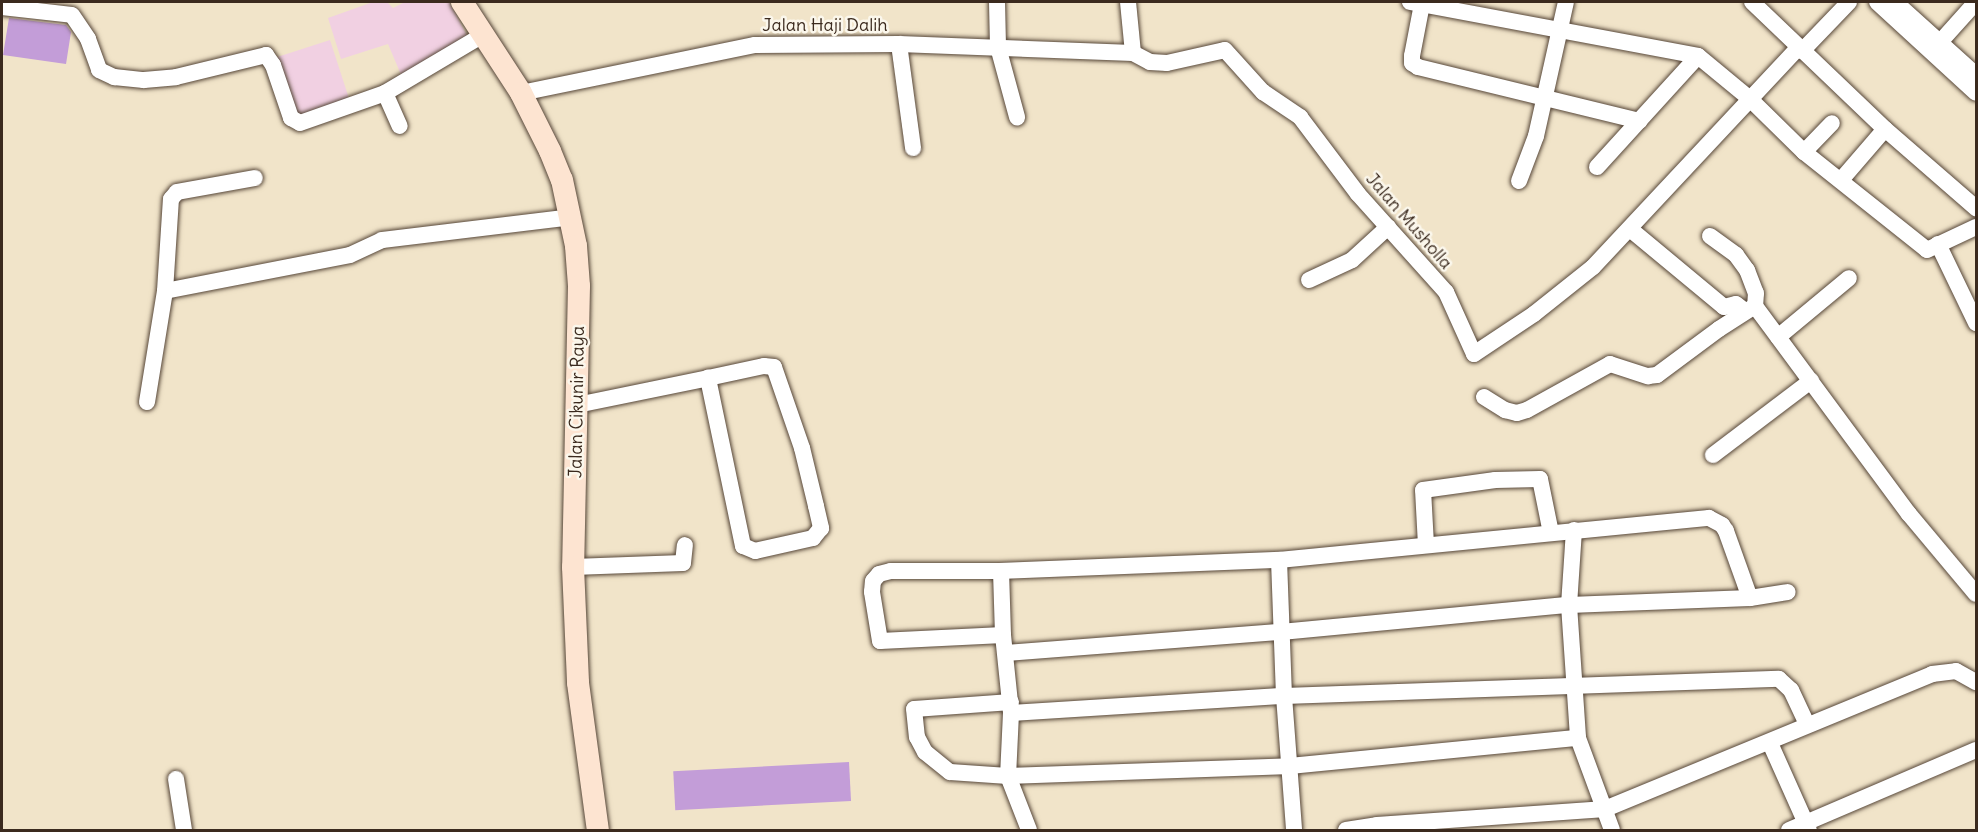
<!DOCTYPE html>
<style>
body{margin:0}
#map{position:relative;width:1978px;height:832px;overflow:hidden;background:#f1e4c9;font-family:Delius,sans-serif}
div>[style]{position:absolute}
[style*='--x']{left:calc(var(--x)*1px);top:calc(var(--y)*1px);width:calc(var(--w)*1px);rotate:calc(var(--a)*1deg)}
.built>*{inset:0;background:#f1d0e2;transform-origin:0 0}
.building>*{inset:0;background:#c39dd8;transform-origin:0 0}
.roads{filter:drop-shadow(0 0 2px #564638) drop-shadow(0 0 2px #564638)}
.street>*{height:16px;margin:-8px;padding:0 8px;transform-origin:8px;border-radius:8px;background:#fff}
.secondary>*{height:22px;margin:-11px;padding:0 11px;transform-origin:11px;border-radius:11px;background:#fde4d1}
span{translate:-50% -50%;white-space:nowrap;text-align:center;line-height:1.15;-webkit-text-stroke:5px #fbf7ec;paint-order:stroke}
.street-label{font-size:18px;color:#3b2a1e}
.frame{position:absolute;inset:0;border:3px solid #3b2a1e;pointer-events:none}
</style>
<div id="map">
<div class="built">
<i style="clip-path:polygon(373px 2px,387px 2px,393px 8px,405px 2px,449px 2px,469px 39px,402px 77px,388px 44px,341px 59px,328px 18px)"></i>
<i style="left:330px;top:40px;width:67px;height:57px;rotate:72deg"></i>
</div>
<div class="building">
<i style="clip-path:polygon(9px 18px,66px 25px,71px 32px,66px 64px,3px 55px)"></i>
<i style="left:849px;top:762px;width:39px;height:176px;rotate:87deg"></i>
</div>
<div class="roads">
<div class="street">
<i style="--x:997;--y:2;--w:45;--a:88.7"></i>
<i style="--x:998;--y:47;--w:73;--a:74.8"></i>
<i style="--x:1128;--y:2;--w:51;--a:84.4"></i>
<i style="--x:1410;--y:2;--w:293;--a:10.6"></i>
<i style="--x:1698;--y:56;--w:67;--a:39.6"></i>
<i style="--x:1750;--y:99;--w:76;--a:44.5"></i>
<i style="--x:1804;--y:152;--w:157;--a:38.5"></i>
<i style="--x:1927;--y:250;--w:54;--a:-25.1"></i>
<i style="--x:1752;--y:2;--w:184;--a:43.7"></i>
<i style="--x:1885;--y:129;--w:121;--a:41"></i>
<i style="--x:1877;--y:2;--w:134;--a:42.6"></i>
<i style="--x:1895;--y:2;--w:109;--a:42"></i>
<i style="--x:1422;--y:4;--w:53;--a:100.9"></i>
<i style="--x:1412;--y:56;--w:7;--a:90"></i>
<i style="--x:1412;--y:63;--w:7;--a:34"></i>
<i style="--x:1418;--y:67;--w:228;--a:13.7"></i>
<i style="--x:2;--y:7;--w:70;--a:6.5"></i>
<i style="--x:72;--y:15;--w:29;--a:56"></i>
<i style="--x:88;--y:39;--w:33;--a:70"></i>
<i style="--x:99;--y:70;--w:17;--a:25"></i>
<i style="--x:114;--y:77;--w:30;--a:6"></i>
<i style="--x:144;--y:80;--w:32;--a:-5"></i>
<i style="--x:176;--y:77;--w:93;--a:-13.7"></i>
<i style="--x:266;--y:55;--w:12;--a:55"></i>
<i style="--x:273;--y:65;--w:56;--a:71.2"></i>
<i style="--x:291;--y:118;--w:10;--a:29"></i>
<i style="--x:300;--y:123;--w:90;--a:-19.4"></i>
<i style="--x:385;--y:93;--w:114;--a:-30.6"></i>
<i style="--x:899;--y:44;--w:105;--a:82.3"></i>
<i style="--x:1933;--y:50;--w:64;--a:-48.1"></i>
<i style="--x:1802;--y:51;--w:68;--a:-46.2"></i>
<i style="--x:385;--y:93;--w:36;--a:66"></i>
<i style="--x:521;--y:93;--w:239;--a:-11.6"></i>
<i style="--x:755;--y:45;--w:144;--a:-0.4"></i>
<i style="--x:899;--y:44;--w:234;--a:2.2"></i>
<i style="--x:1133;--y:53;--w:19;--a:28"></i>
<i style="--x:1150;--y:62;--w:17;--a:3"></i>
<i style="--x:1167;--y:63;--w:59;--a:-12.6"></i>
<i style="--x:1225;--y:50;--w:57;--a:47.9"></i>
<i style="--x:1263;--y:92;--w:45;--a:34"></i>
<i style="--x:1300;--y:117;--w:96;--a:53"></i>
<i style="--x:1358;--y:194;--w:132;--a:48.1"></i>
<i style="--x:1446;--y:292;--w:68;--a:65.7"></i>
<i style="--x:1474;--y:354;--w:72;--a:-33.7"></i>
<i style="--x:1534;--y:314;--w:75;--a:-38.5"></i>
<i style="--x:1593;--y:267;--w:300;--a:-46.9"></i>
<i style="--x:1804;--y:152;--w:40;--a:-46"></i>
<i style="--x:1597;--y:167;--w:150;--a:-47.7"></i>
<i style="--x:1841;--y:180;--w:67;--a:-49.2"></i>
<i style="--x:1519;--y:181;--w:48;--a:-69.3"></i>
<i style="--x:1536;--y:136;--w:137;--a:-77.4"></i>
<i style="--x:1630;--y:229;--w:122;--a:39.7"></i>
<i style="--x:1724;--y:307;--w:12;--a:-14"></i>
<i style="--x:1736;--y:304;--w:11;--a:38"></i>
<i style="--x:1710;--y:236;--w:32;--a:36"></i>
<i style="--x:1736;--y:255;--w:19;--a:54"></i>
<i style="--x:1747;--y:270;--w:25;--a:69"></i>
<i style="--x:1756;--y:293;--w:13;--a:94"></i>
<i style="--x:1755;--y:306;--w:259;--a:53.5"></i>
<i style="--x:1909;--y:514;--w:104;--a:50.1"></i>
<i style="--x:1938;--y:244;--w:88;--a:64.3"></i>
<i style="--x:1309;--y:280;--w:47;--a:-24.9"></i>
<i style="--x:1352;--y:260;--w:49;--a:-42.5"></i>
<i style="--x:165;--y:291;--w:188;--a:-11"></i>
<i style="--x:350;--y:255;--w:35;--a:-25"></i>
<i style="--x:382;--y:240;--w:190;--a:-6.9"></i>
<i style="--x:1778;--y:337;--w:92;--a:-39.7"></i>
<i style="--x:1484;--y:397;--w:25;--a:32"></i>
<i style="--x:1505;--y:410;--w:12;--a:14"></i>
<i style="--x:1517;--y:413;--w:10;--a:-17"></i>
<i style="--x:1527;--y:410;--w:95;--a:-29"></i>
<i style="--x:1610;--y:364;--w:40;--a:18"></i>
<i style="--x:1648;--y:376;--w:9;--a:-6"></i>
<i style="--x:1657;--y:375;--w:77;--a:-36.6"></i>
<i style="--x:1719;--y:329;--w:43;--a:-32.6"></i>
<i style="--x:147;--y:402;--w:112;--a:-80.8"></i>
<i style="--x:165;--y:291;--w:92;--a:-86.3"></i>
<i style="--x:171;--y:199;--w:9;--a:-49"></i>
<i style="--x:177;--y:192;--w:79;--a:-10.2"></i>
<i style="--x:577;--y:405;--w:134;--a:-11.6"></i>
<i style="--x:708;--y:378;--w:57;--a:-12.1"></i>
<i style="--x:764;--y:366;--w:10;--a:6"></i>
<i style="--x:774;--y:367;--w:86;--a:70.9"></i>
<i style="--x:802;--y:448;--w:60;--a:76.4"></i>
<i style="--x:816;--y:506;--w:23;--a:77"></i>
<i style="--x:821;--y:528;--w:13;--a:129"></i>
<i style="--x:813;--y:538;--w:59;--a:167.4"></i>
<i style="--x:755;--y:551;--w:13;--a:-157"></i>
<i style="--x:743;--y:546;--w:172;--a:-101.8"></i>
<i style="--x:1713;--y:455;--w:123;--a:-37.1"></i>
<i style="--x:1574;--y:530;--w:75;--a:93.8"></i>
<i style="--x:1569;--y:605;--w:133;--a:86.1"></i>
<i style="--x:1578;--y:738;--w:98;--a:69.7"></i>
<i style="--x:1426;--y:545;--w:55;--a:-93.1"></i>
<i style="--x:1423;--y:490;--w:73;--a:-7.9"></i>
<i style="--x:1495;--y:480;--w:45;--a:-1.3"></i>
<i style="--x:1540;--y:479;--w:55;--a:78.5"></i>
<i style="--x:1279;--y:560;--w:136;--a:87.9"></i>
<i style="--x:1284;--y:696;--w:134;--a:85.7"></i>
<i style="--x:573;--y:567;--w:110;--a:-2.1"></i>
<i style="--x:683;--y:563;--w:18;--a:-84"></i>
<i style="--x:1001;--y:571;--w:64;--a:88.2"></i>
<i style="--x:1003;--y:635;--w:78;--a:84.1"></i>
<i style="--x:1011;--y:713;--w:63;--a:92.7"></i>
<i style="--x:1008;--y:776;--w:58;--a:68.7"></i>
<i style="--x:1003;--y:635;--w:123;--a:177.2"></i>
<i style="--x:880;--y:641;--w:50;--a:-99.3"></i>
<i style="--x:872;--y:592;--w:11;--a:-85"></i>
<i style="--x:873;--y:581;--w:9;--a:-49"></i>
<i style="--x:879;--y:574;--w:12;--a:-14"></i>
<i style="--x:891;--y:571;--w:110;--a:0"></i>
<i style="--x:1001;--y:571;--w:278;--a:-2.3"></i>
<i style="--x:1279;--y:560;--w:432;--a:-5.6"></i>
<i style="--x:1709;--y:518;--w:15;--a:28"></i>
<i style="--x:1722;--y:525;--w:7;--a:56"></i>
<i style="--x:1726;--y:531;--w:71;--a:70.3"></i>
<i style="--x:1006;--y:653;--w:276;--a:-4.4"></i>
<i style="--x:1281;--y:632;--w:289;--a:-5.4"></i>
<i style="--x:1569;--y:605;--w:181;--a:-2.2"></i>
<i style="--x:1750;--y:598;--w:38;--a:-9"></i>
<i style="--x:1011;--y:702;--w:97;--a:175.9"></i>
<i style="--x:914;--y:709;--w:28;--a:84"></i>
<i style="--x:917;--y:737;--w:17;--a:62"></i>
<i style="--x:925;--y:752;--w:32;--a:39"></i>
<i style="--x:950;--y:772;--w:58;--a:3.9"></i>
<i style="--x:1008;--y:776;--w:282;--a:-2"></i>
<i style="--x:1290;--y:766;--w:289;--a:-5.6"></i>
<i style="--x:1011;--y:713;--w:274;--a:-3.6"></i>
<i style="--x:1284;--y:696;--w:495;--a:-2"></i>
<i style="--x:1779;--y:679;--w:16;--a:43"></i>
<i style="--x:1791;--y:690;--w:38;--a:65"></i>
<i style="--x:1770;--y:743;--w:95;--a:65.9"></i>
<i style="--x:176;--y:779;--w:52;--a:81.1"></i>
<i style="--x:1346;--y:830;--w:31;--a:-9"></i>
<i style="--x:1377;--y:825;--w:229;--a:-4"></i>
<i style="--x:1605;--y:809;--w:354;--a:-22.4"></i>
<i style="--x:1932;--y:674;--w:24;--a:-7"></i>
<i style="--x:1956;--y:671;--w:23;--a:29"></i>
<i style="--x:1789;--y:830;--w:203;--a:-23.2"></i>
</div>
<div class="secondary">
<i style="--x:462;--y:2;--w:108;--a:57"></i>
<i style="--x:521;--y:93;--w:65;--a:63.4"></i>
<i style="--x:550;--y:151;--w:31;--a:68"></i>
<i style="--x:562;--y:180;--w:67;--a:78"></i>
<i style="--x:576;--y:246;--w:40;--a:85.7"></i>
<i style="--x:579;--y:286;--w:281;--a:91.2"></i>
<i style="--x:573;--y:567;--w:116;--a:87.5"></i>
<i style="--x:578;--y:683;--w:148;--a:82.3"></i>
</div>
</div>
<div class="street-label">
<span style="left:825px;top:25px">Jalan Haji Dalih</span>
<span style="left:1409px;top:221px;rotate:49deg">Jalan Musholla</span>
<span style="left:577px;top:402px;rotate:-89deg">Jalan Cikunir Raya</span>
</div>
<div class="frame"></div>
</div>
